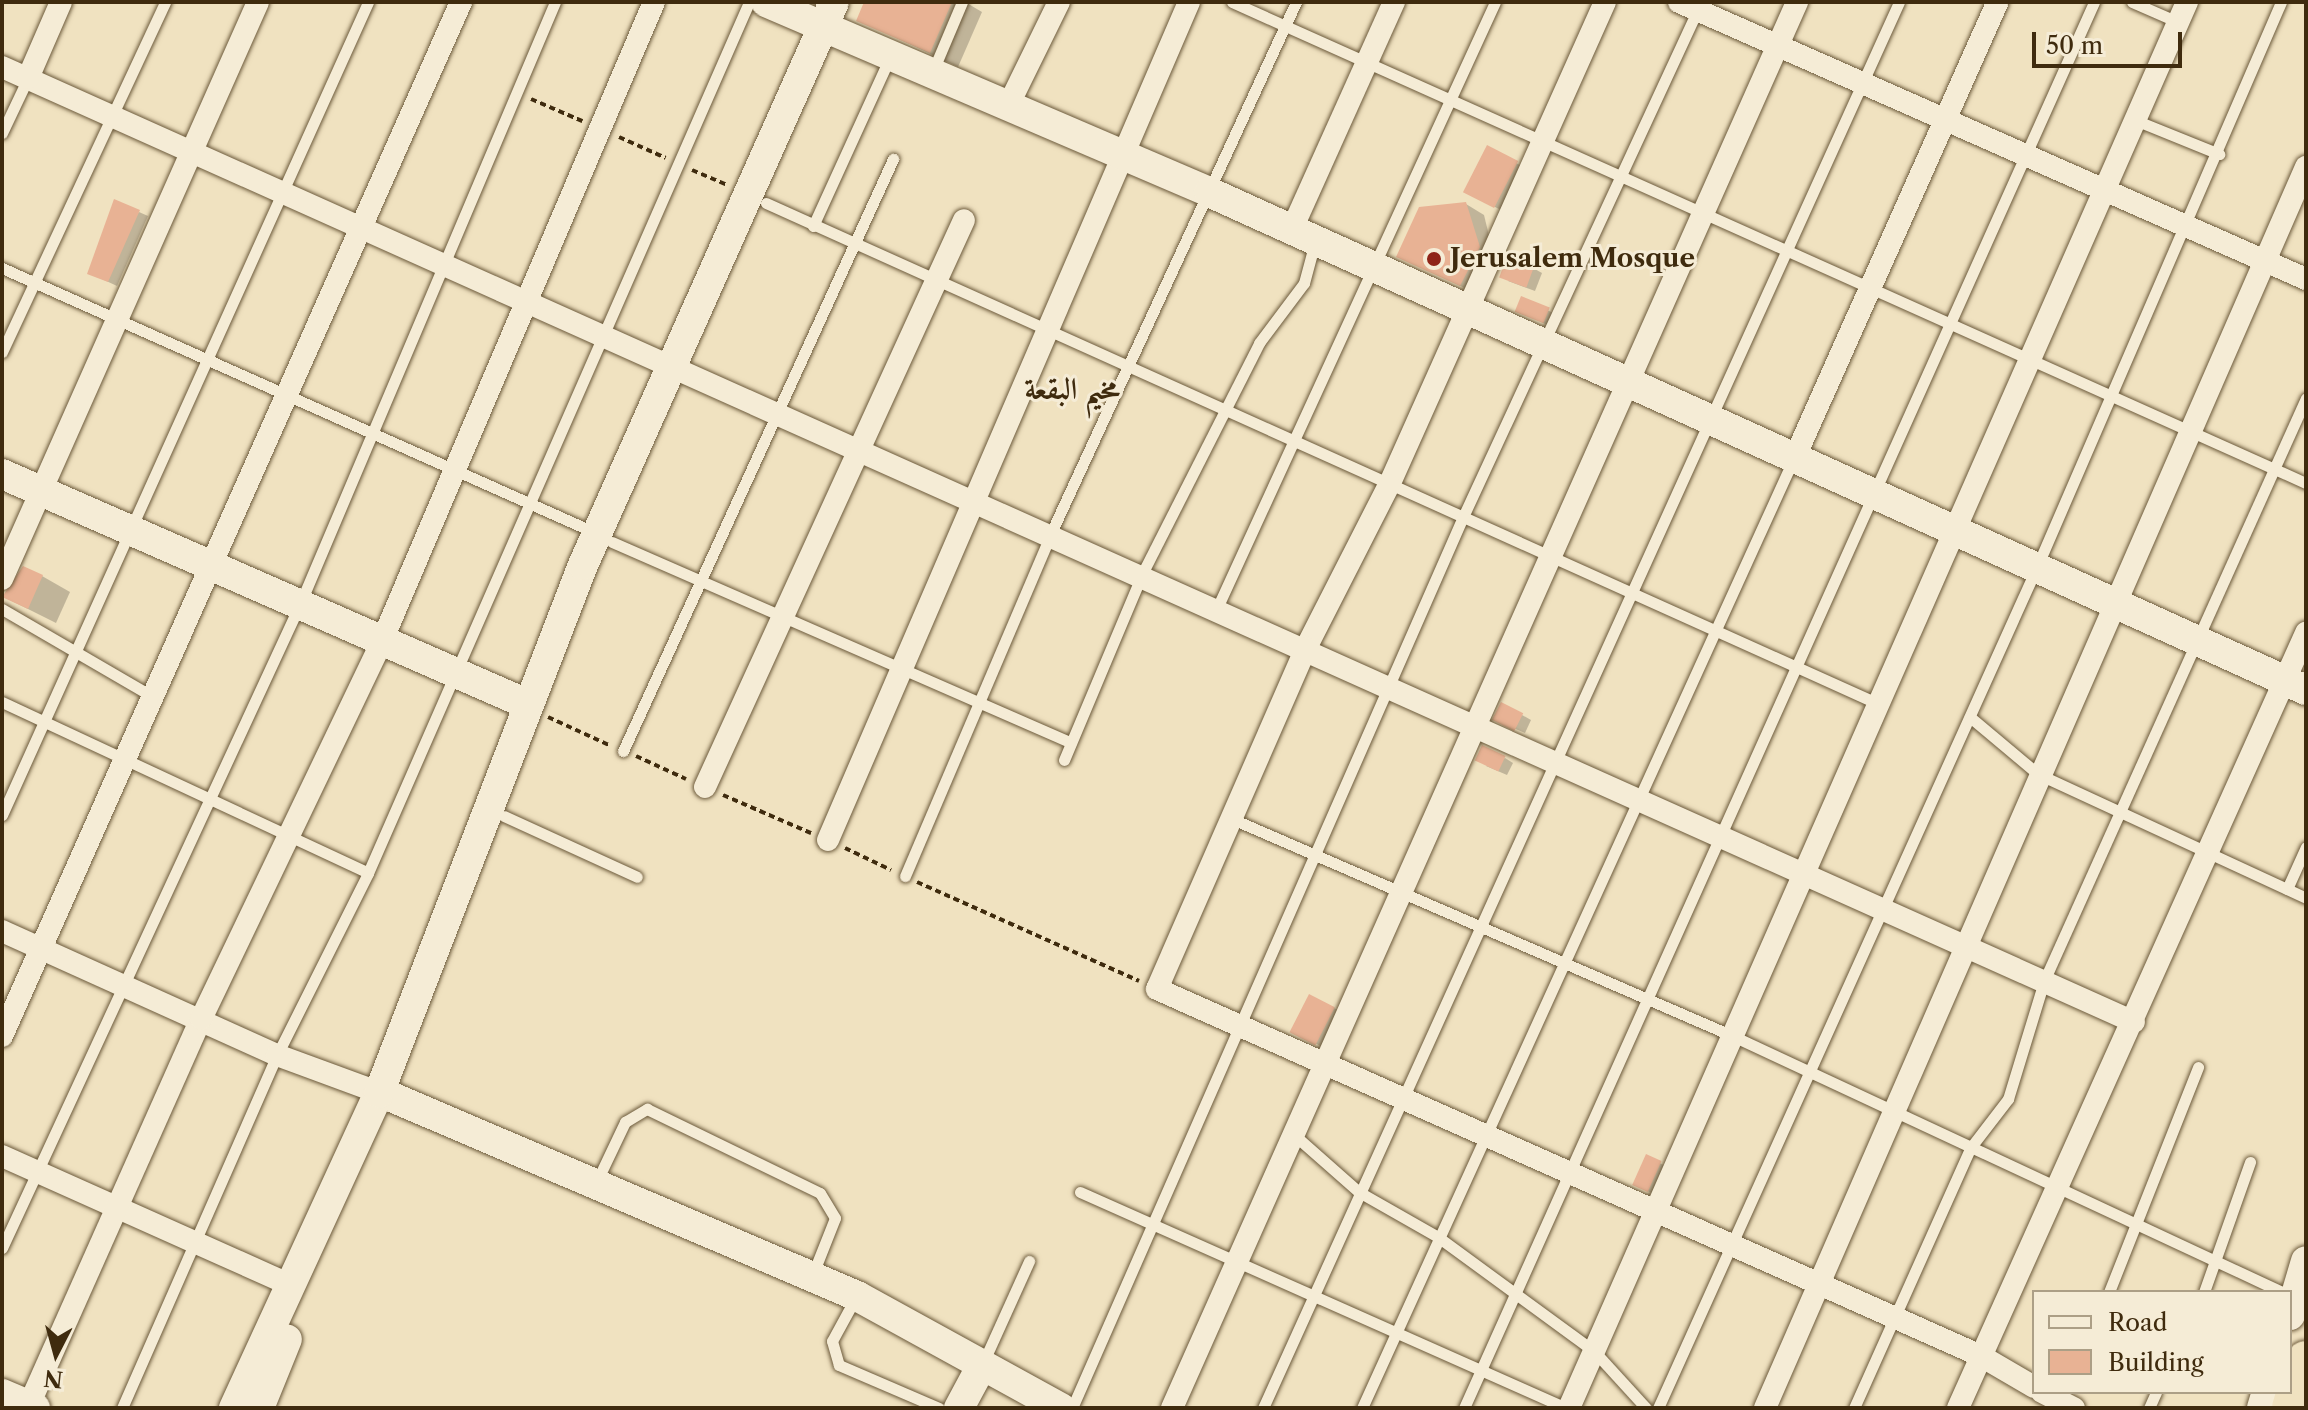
<!DOCTYPE html>
<meta charset="utf-8">
<style>
body{margin:0}
#map{position:relative;width:2308px;height:1410px;overflow:hidden;background:#f0e2c0;font-family:"Libre Caslon Text",Amiri,serif}
div>[style]{position:absolute}
[style*='--x']{left:calc(var(--x)*1px);top:calc(var(--y)*1px);width:calc(var(--w)*1px);rotate:calc(var(--a)*1deg)}
.shadow>*{inset:0;background:#0003}
.building>*{inset:0;background:#e8b294;transform-origin:0 0}
.path>*{height:4px;margin-top:-2px;transform-origin:0;background:repeating-linear-gradient(90deg,#3f2b0e 0 6px,transparent 0 10px)}
.roads{filter:drop-shadow(0 0 2px #6b593a) drop-shadow(0 0 2px #6b593a)}
.lane>*{height:11px;margin:-5.5px;padding:0 5.5px;transform-origin:5.5px;border-radius:5.5px;background:#f5ecd6}
.street>*{height:22px;margin:-11px;padding:0 11px;transform-origin:11px;border-radius:11px;background:#f5ecd6}
.secondary>*{height:30px;margin:-15px;padding:0 15px;transform-origin:15px;border-radius:15px;background:#f5ecd6}
.highway>*{height:40px;margin:-20px;padding:0 20px;transform-origin:20px;border-radius:20px;background:#f0e2c0}
.dots>*{width:22px;height:22px;translate:-50% -50%;box-sizing:border-box;border:4px solid #f5ecd6;border-radius:50%}
span{translate:-50% -50%;white-space:nowrap;text-align:center;line-height:1.15;-webkit-text-stroke:6px #f5ecd6;paint-order:stroke}
.poi-label{font-size:26px;color:#3f2b0e;font-weight:700}
.left{translate:0 -50%;text-align:left}
.quarter-label{font-size:30px;color:#3f2b0e;font-weight:700}
.frame{position:absolute;inset:0;border:4px solid #3f2b0e;pointer-events:none}
.legend{position:absolute;left:2032px;top:1290px;width:260px;height:104px;box-sizing:border-box;background:#f5ecd6;border:2px solid #ac9f86;margin:0;padding:10px 14px;list-style:none;font-size:24px;color:#3f2b0e}
.legend li{display:flex;align-items:center;gap:16px;height:40px}
.legend b{width:40px;border:2px solid #ac9f86}
.north{position:absolute;left:16px;top:1314px;width:80px;height:80px;-webkit-text-stroke:6px #f5ecd6;paint-order:stroke;rotate:186deg;font-size:22px;font-weight:700;line-height:32px;text-align:center;color:#3f2b0e}
.north::after{content:'';display:block;margin:auto;width:28px;height:36px;background:#3f2b0e;clip-path:polygon(50% 0,100% 100%,50% 72%,0 100%)}
.scale{position:absolute;left:2032px;top:32px;width:150px;height:36px;box-sizing:border-box;border:4px solid #3f2b0e;border-top:0;padding-left:10px;font-size:24px;line-height:28px;white-space:nowrap;color:#3f2b0e;-webkit-text-stroke:6px #f5ecd6;paint-order:stroke}
</style>
<div id="map">
<div class="shadow">
<i style="clip-path:polygon(866px 2px,965px 2px,982px 12px,958px 67px,859px 20px)"></i>
<i style="clip-path:polygon(1488px 148px,1531px 171px,1511px 215px,1483px 201px)"></i>
<i style="clip-path:polygon(1466px 204px,1484px 215px,1494px 256px,1479px 295px,1399px 256px)"></i>
<i style="clip-path:polygon(139px 212px,148px 216px,117px 286px,89px 273px)"></i>
<i style="clip-path:polygon(1533px 268px,1542px 273px,1535px 291px,1508px 281px)"></i>
<i style="clip-path:polygon(1522px 299px,1558px 315px,1552px 327px,1526px 315px)"></i>
<i style="clip-path:polygon(42px 576px,70px 592px,56px 623px,2px 596px)"></i>
<i style="clip-path:polygon(1522px 715px,1531px 720px,1525px 733px,1504px 724px)"></i>
<i style="clip-path:polygon(1505px 758px,1513px 763px,1507px 775px,1486px 766px)"></i>
<i style="clip-path:polygon(1334px 1008px,1343px 1013px,1327px 1049px,1302px 1037px)"></i>
<i style="clip-path:polygon(1647px 1157px,1670px 1168px,1658px 1196px,1643px 1189px)"></i>
</div>
<div class="building">
<i style="clip-path:polygon(864px 2px,952px 2px,930px 53px,856px 21px)"></i>
<i style="left:1487px;top:145px;width:35px;height:53px;rotate:27deg"></i>
<i style="clip-path:polygon(114px 199px,140px 210px,108px 282px,87px 274px)"></i>
<i style="clip-path:polygon(1466px 202px,1480px 247px,1460px 286px,1396px 257px,1419px 207px)"></i>
<i style="left:1507px;top:256px;width:29px;height:23px;rotate:20deg"></i>
<i style="left:1521px;top:296px;width:31px;height:17px;rotate:22deg"></i>
<i style="clip-path:polygon(23px 566px,43px 575px,28px 609px,2px 597px)"></i>
<i style="left:1501px;top:702px;width:25px;height:20px;rotate:27deg"></i>
<i style="left:1482px;top:745px;width:26px;height:17px;rotate:25deg"></i>
<i style="left:1309px;top:994px;width:29px;height:43px;rotate:27deg"></i>
<i style="left:1646px;top:1154px;width:17px;height:34px;rotate:24deg"></i>
</div>
<div class="path">
<i style="--x:531;--y:99;--w:56;--a:23.3"></i>
<i style="--x:619;--y:137;--w:51;--a:24.1"></i>
<i style="--x:692;--y:170;--w:39;--a:23"></i>
<i style="--x:548;--y:717;--w:67;--a:24.7"></i>
<i style="--x:636;--y:756;--w:55;--a:24.7"></i>
<i style="--x:723;--y:795;--w:96;--a:23.4"></i>
<i style="--x:845;--y:848;--w:51;--a:25.6"></i>
<i style="--x:917;--y:882;--w:243;--a:24"></i>
</div>
<div class="roads">
<div class="lane">
<i style="--x:1232;--y:2;--w:1177;--a:24.13"></i>
<i style="--x:2132;--y:2;--w:50;--a:23.5"></i>
<i style="--x:932;--y:73;--w:77;--a:-67.1"></i>
<i style="--x:2135;--y:120;--w:91;--a:22"></i>
<i style="--x:2;--y:133;--w:61;--a:-64.7"></i>
<i style="--x:766;--y:203;--w:1223;--a:24.24"></i>
<i style="--x:813;--y:226;--w:186;--a:-65.5"></i>
<i style="--x:2;--y:268;--w:650;--a:24.04"></i>
<i style="--x:2;--y:352;--w:386;--a:-65"></i>
<i style="--x:612;--y:542;--w:500;--a:23.6"></i>
<i style="--x:1218;--y:606;--w:664;--a:-65.36"></i>
<i style="--x:2;--y:609;--w:175;--a:30.2"></i>
<i style="--x:2;--y:702;--w:404;--a:25"></i>
<i style="--x:1970;--y:717;--w:89;--a:40"></i>
<i style="--x:2038;--y:774;--w:295;--a:24.8"></i>
<i style="--x:623;--y:751;--w:651;--a:-65.48"></i>
<i style="--x:1064;--y:760;--w:202;--a:-67.2"></i>
<i style="--x:1142;--y:574;--w:259;--a:-63.1"></i>
<i style="--x:1259;--y:343;--w:75;--a:-53.1"></i>
<i style="--x:1304;--y:283;--w:42;--a:-75"></i>
<i style="--x:2;--y:815;--w:892;--a:-65.76"></i>
<i style="--x:504;--y:816;--w:146;--a:24.6"></i>
<i style="--x:1230;--y:818;--w:550;--a:23.44"></i>
<i style="--x:1735;--y:1037;--w:604;--a:24.99"></i>
<i style="--x:905;--y:876;--w:373;--a:-66.9"></i>
<i style="--x:1051;--y:533;--w:585;--a:-65.23"></i>
<i style="--x:2287;--y:889;--w:46;--a:-65.7"></i>
<i style="--x:1292;--y:1133;--w:89;--a:41.4"></i>
<i style="--x:1359;--y:1192;--w:91;--a:29.7"></i>
<i style="--x:1438;--y:1237;--w:193;--a:36.2"></i>
<i style="--x:1594;--y:1351;--w:77;--a:47.6"></i>
<i style="--x:596;--y:1183;--w:68;--a:-64.6"></i>
<i style="--x:625;--y:1122;--w:26;--a:-31"></i>
<i style="--x:647;--y:1109;--w:192;--a:25.9"></i>
<i style="--x:820;--y:1193;--w:29;--a:59"></i>
<i style="--x:835;--y:1218;--w:62;--a:111.6"></i>
<i style="--x:1080;--y:1192;--w:532;--a:23.96"></i>
<i style="--x:2;--y:1248;--w:710;--a:-65.17"></i>
<i style="--x:300;--y:604;--w:654;--a:-67.04"></i>
<i style="--x:2109;--y:1292;--w:242;--a:-68.4"></i>
<i style="--x:2204;--y:1292;--w:138;--a:-70.5"></i>
<i style="--x:856;--y:1297;--w:50;--a:118.6"></i>
<i style="--x:832;--y:1341;--w:25;--a:74"></i>
<i style="--x:839;--y:1365;--w:109;--a:23.3"></i>
<i style="--x:983;--y:1363;--w:112;--a:-65.7"></i>
<i style="--x:122;--y:1408;--w:386;--a:-66.3"></i>
<i style="--x:277;--y:1055;--w:203;--a:-63.4"></i>
<i style="--x:368;--y:873;--w:951;--a:-66.37"></i>
<i style="--x:1072;--y:1408;--w:971;--a:-66.31"></i>
<i style="--x:1462;--y:519;--w:562;--a:-65.17"></i>
<i style="--x:1263;--y:1408;--w:1543;--a:-65.66"></i>
<i style="--x:1362;--y:1408;--w:1044;--a:-65.55"></i>
<i style="--x:1464;--y:1408;--w:1541;--a:-65.86"></i>
<i style="--x:1658;--y:1408;--w:920;--a:-65.75"></i>
<i style="--x:2036;--y:569;--w:618;--a:-66.63"></i>
<i style="--x:1854;--y:1408;--w:286;--a:-65.9"></i>
<i style="--x:1971;--y:1147;--w:61;--a:-52.4"></i>
<i style="--x:2008;--y:1099;--w:123;--a:-73"></i>
<i style="--x:2044;--y:981;--w:639;--a:-65.8"></i>
<i style="--x:2149;--y:1408;--w:17;--a:-66"></i>
</div>
<div class="street">
<i style="--x:1605;--y:2;--w:529;--a:114.09"></i>
<i style="--x:1389;--y:485;--w:183;--a:117"></i>
<i style="--x:1306;--y:648;--w:372;--a:113.6"></i>
<i style="--x:1157;--y:989;--w:902;--a:24.01"></i>
<i style="--x:1981;--y:1356;--w:61;--a:30.3"></i>
<i style="--x:1679;--y:2;--w:685;--a:23.84"></i>
<i style="--x:2;--y:67;--w:2336;--a:24.13"></i>
<i style="--x:28;--y:78;--w:83;--a:-66.5"></i>
<i style="--x:1008;--y:106;--w:116;--a:-63.9"></i>
<i style="--x:1292;--y:229;--w:249;--a:-65.8"></i>
<i style="--x:1795;--y:457;--w:498;--a:-66"></i>
<i style="--x:2;--y:579;--w:631;--a:-66.07"></i>
<i style="--x:705;--y:787;--w:623;--a:-65.45"></i>
<i style="--x:828;--y:840;--w:912;--a:-66.69"></i>
<i style="--x:2;--y:931;--w:302;--a:24.3"></i>
<i style="--x:277;--y:1055;--w:121;--a:20.2"></i>
<i style="--x:2;--y:1036;--w:1131;--a:-66.06"></i>
<i style="--x:2;--y:1156;--w:316;--a:24.1"></i>
<i style="--x:2042;--y:1392;--w:36;--a:27"></i>
<i style="--x:29;--y:1405;--w:423;--a:-66"></i>
<i style="--x:201;--y:1019;--w:419;--a:-64.4"></i>
<i style="--x:382;--y:641;--w:694;--a:-66.94"></i>
<i style="--x:1172;--y:1408;--w:1539;--a:-66.03"></i>
<i style="--x:1569;--y:1408;--w:1536;--a:-66.27"></i>
<i style="--x:1765;--y:1408;--w:1354;--a:-66.45"></i>
<i style="--x:1958;--y:1408;--w:850;--a:-65.82"></i>
</div>
<div class="secondary">
<i style="--x:766;--y:2;--w:482;--a:23.2"></i>
<i style="--x:1209;--y:192;--w:1205;--a:24.42"></i>
<i style="--x:2;--y:474;--w:573;--a:23.66"></i>
<i style="--x:394;--y:1098;--w:504;--a:23.15"></i>
<i style="--x:857;--y:1296;--w:233;--a:28.8"></i>
<i style="--x:2290;--y:1315;--w:56;--a:-73.5"></i>
<i style="--x:2;--y:1394;--w:36;--a:23"></i>
<i style="--x:234;--y:1408;--w:347;--a:-65.3"></i>
<i style="--x:379;--y:1093;--w:566;--a:-68.88"></i>
<i style="--x:583;--y:565;--w:616;--a:-65.97"></i>
<i style="--x:259;--y:1408;--w:74;--a:-67.9"></i>
<i style="--x:959;--y:1408;--w:47;--a:-61.8"></i>
<i style="--x:2262;--y:1408;--w:17;--a:-73"></i>
</div>
<div class="highway">
<i style="--x:2292;--y:1408;--w:49;--a:-73.4"></i>
</div>
</div>
<div class="dots">
<i style="left:1434px;top:259px;background:#8f2418"></i>
</div>
<div class="poi-label">
<span class="left" style="left:1450px;top:259px">Jerusalem Mosque</span>
</div>
<div class="quarter-label">
<span style="left:1072px;top:389px">مخيم البقعة</span>
</div>
<div class="frame"></div>
<ul class="legend">
<li><b style="height:10px;background:#f5ecd6"></b>Road</li>
<li><b style="height:22px;background:#e8b294"></b>Building</li>
</ul>
<div class="north">N</div>
<div class="scale">50 m</div>
</div>
